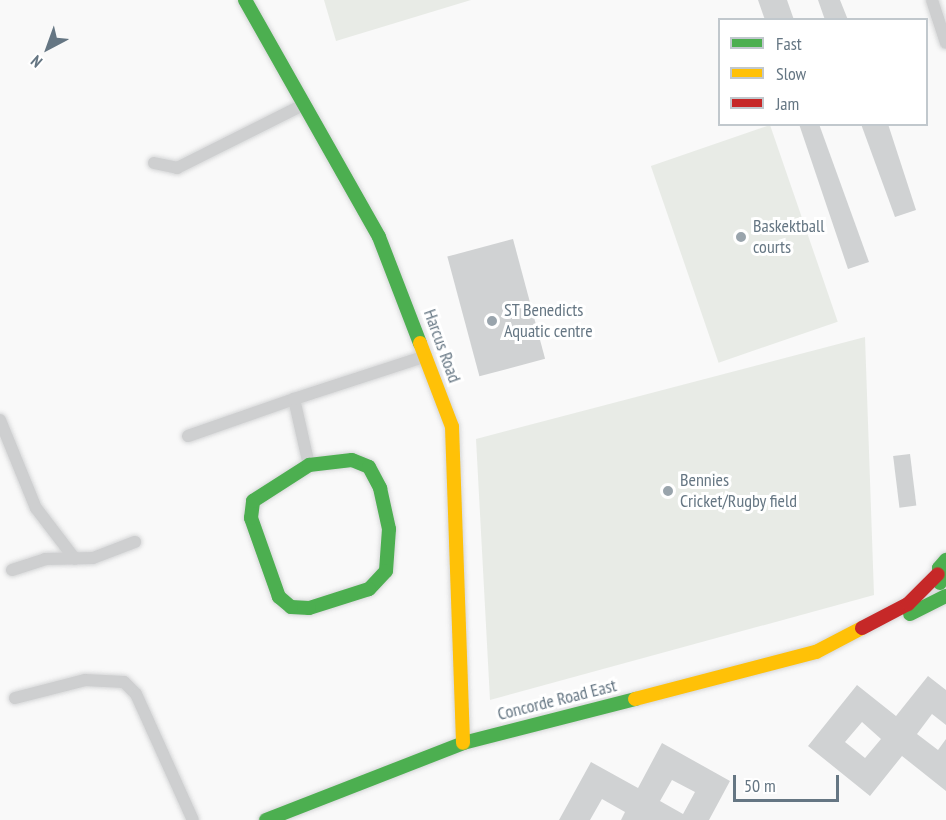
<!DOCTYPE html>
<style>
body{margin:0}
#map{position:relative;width:946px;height:820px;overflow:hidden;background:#f9f9f9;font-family:"PT Sans Narrow",sans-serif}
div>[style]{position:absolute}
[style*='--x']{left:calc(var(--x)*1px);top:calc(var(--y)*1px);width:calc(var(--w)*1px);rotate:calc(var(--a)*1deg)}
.green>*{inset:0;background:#e8ebe6;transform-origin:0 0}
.building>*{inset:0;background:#d0d2d3;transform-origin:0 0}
.roads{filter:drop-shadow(0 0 2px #d5d6d7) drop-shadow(0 0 2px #d5d6d7)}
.street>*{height:12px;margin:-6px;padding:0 6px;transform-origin:6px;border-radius:6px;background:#cecfd0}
.fast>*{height:14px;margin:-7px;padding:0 7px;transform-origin:7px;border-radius:7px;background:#4caf50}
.slow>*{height:14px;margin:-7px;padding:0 7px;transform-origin:7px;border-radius:7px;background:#ffc107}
.jam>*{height:14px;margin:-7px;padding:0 7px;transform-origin:7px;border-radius:7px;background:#c62828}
.dots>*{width:16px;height:16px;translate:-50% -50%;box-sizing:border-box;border:3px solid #fff;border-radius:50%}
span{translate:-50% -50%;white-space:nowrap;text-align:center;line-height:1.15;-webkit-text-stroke:6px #fff;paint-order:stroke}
.poi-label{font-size:18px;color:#657683}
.left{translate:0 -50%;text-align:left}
.street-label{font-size:18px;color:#657683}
.legend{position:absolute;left:718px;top:18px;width:210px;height:108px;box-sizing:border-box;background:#fff;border:2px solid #c1c8cd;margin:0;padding:8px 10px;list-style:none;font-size:18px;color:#657683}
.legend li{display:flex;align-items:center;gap:12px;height:30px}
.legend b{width:30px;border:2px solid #c1c8cd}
.north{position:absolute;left:18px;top:18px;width:60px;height:60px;-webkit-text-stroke:4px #fff;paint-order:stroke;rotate:221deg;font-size:16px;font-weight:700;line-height:24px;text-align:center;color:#657683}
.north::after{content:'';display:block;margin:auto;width:21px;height:27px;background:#657683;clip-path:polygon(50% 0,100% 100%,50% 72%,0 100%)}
.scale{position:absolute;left:733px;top:775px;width:106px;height:27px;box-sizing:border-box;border:3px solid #657683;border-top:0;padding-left:8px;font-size:18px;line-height:21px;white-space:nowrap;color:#657683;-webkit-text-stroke:4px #fff;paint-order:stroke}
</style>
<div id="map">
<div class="green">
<i style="clip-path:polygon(324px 0,471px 0,336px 41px)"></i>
<i style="left:770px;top:125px;width:208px;height:126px;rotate:71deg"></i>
<i style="clip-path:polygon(865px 337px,874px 595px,490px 700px,476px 439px)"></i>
</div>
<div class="building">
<i style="clip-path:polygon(758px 0,787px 0,794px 20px,765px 20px)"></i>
<i style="clip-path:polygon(818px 0,840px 0,848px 20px,825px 20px)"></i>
<i style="clip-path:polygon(799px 124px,819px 124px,869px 262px,848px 269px)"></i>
<i style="clip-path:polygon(861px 124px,888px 124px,916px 210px,895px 217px)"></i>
<i style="left:513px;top:239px;width:124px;height:68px;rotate:75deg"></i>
<i style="left:910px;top:454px;width:52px;height:17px;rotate:83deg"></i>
<i style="clip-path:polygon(evenodd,928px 676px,946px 690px,946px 725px,932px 714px,917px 734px,938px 750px,946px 739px,946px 791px,902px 756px,870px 796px,808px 746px,857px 685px,896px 716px,928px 676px,862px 722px,881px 739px,865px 758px,845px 742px,862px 722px)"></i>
<i style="clip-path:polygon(evenodd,662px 743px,730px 781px,709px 820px,621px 820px,625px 812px,602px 799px,590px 820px,559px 820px,591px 762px,638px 788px,662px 743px,672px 780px,695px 792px,683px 814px,660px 801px,672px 780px)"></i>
</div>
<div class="roads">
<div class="street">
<i style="--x:932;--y:0;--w:45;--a:72"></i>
<i style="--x:154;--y:163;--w:24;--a:12"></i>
<i style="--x:177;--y:168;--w:141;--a:-26.6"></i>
<i style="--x:0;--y:420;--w:95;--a:67.8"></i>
<i style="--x:36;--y:508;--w:64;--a:52.6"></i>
<i style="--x:188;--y:436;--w:112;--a:-19.2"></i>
<i style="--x:309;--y:465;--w:68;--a:-102.8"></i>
<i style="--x:294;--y:399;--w:139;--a:-18"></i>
<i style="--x:12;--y:570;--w:35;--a:-18"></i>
<i style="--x:45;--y:559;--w:48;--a:-1.2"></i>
<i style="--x:93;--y:558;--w:45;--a:-20.9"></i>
<i style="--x:15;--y:698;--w:72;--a:-14.4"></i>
<i style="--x:85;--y:680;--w:39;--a:3"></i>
<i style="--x:124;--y:682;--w:17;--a:45"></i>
<i style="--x:136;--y:694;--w:138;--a:65.7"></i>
</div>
<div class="fast">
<i style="--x:245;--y:0;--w:272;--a:60.5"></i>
<i style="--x:379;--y:237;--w:114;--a:68.9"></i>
<i style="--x:352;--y:460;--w:18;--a:22"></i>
<i style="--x:369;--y:467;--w:24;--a:62"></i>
<i style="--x:380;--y:488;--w:42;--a:77.6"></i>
<i style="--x:389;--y:529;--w:42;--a:94.1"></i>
<i style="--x:386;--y:571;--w:25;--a:133"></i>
<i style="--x:369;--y:589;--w:63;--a:162.4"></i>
<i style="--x:309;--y:608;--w:18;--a:-177"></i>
<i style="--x:291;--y:607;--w:16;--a:-140"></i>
<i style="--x:279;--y:597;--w:84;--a:-109.5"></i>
<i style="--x:251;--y:518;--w:17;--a:-83"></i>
<i style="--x:253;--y:501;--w:67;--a:-32.7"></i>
<i style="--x:309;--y:465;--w:43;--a:-6.6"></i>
<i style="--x:940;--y:583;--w:15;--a:-94"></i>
<i style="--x:939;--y:568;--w:11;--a:-49"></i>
<i style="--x:910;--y:614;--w:40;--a:-26.6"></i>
<i style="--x:266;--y:820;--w:212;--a:-21.3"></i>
<i style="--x:463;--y:743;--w:178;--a:-14.3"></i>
</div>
<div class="slow">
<i style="--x:420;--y:343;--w:90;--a:69.1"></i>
<i style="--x:452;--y:427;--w:316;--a:88"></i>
<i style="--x:635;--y:699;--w:187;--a:-14.6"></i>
<i style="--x:816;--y:652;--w:52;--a:-27.6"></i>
</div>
<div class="jam">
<i style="--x:862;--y:628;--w:52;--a:-27.6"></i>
<i style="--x:908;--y:604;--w:42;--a:-45"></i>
</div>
</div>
<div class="dots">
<i style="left:741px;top:237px;background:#99a4ac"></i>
<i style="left:492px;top:321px;background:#99a4ac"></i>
<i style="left:668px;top:491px;background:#99a4ac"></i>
</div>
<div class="poi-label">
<span class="left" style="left:753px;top:237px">Baskektball<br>courts</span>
<span class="left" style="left:504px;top:321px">ST Benedicts<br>Aquatic centre</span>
<span class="left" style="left:680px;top:491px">Bennies<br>Cricket/Rugby field</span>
</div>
<div class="street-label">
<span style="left:442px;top:346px;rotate:70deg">Harcus Road</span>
<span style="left:557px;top:700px;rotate:-14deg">Concorde Road East</span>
</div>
<ul class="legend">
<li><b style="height:8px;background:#4caf50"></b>Fast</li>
<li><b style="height:8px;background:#ffc107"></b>Slow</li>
<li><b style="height:8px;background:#c62828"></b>Jam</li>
</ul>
<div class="north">N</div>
<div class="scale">50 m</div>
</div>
